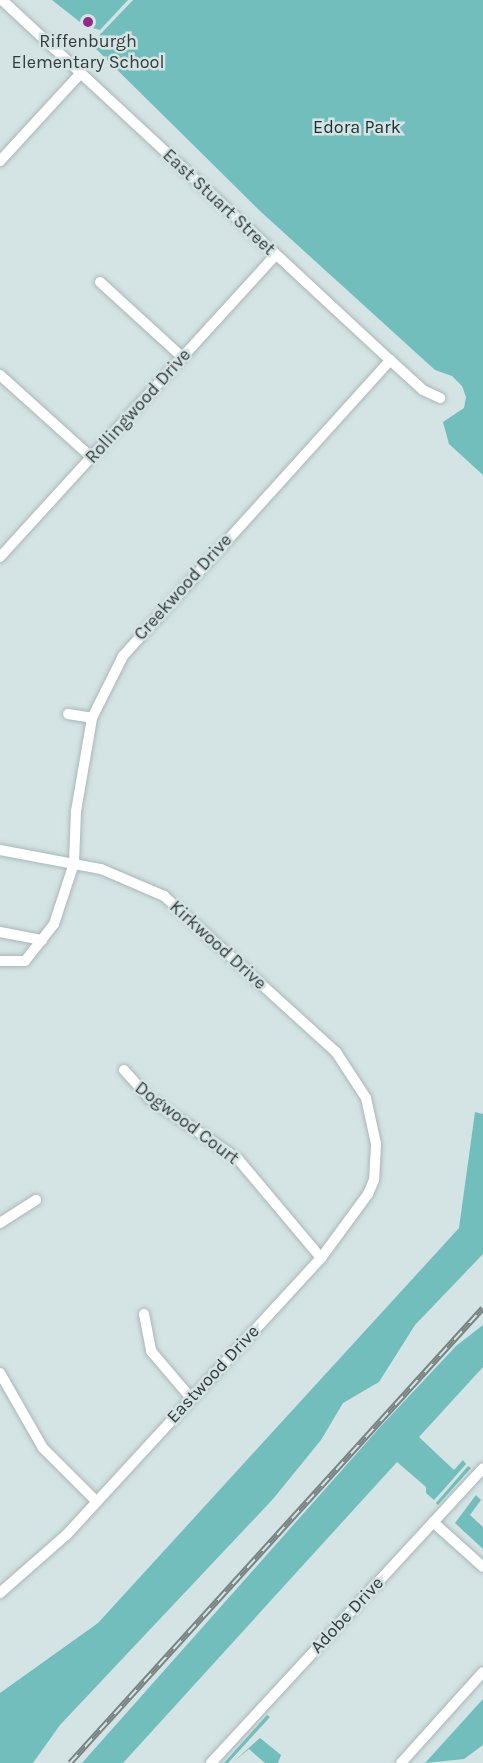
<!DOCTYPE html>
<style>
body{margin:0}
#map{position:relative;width:483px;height:1763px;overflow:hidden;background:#d4e3e3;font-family:Karla,sans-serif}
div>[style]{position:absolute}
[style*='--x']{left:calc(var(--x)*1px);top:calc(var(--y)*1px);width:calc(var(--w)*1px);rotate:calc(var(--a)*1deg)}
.green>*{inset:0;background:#72bebc}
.roads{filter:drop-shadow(0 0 2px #a9b8b7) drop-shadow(0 0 2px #a9b8b7)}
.minor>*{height:10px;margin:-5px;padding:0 5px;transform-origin:5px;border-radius:5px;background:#fff}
.rail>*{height:6px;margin-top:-3px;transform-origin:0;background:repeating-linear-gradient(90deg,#d4e3e3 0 11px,#788382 0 22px);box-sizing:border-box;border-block:2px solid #788382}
.dots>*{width:16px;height:16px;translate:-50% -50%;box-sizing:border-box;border:3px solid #d4e3e3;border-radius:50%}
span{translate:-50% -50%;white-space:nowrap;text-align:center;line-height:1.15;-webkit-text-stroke:5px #d4e3e3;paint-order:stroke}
.poi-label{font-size:18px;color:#343b3a}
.park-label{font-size:18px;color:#192f2e}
.street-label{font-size:18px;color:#343b3a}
</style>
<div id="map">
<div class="green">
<i style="clip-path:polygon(52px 0,128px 0,100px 30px,85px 26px)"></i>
<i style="clip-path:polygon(133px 0,483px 0,483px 475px,449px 444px,443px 422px,464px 408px,466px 397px,462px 386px,452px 376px,435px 370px,260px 211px,91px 44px)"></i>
<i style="clip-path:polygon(475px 1112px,483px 1114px,483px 1254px,415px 1325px,379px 1382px,343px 1403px,321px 1440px,273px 1499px,60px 1725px,33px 1763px,0 1763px,0 1693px,98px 1623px,459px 1228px)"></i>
<i style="clip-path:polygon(483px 1325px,483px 1367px,419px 1437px,454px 1470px,463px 1460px,466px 1464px,445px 1488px,434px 1500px,426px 1493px,426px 1487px,397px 1462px,123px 1763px,82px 1763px,381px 1426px,456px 1346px)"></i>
<i style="clip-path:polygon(468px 1466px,471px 1468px,438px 1505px,436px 1503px)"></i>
<i style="clip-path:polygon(476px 1495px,481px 1500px,470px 1515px,483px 1527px,483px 1549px,455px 1523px)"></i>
<i style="clip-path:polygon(483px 1699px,483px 1745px,464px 1759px,425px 1763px)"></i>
<i style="clip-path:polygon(267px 1715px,270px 1717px,228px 1763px,224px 1763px)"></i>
<i style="clip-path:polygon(260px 1738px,281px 1755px,278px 1763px,265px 1763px,249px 1749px,232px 1763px)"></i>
</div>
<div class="roads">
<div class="minor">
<i style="--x:2;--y:0;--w:529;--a:42.86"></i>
<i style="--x:390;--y:360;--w:45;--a:42.3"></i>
<i style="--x:423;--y:390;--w:19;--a:25"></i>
<i style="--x:0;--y:161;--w:118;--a:-47.4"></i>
<i style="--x:100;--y:282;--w:111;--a:42.4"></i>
<i style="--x:0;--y:375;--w:122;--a:42"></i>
<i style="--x:0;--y:557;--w:409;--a:-47.6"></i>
<i style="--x:68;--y:714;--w:24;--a:9"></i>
<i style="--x:0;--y:850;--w:103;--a:10.7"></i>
<i style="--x:101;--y:869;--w:69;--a:23.2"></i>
<i style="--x:164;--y:896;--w:232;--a:42.2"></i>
<i style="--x:336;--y:1052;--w:55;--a:56.9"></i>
<i style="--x:366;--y:1098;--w:47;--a:77.7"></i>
<i style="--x:376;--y:1144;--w:36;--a:93"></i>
<i style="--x:374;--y:1180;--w:15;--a:113"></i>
<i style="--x:368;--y:1194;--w:79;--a:126.3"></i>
<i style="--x:321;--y:1258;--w:377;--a:132.6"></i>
<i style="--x:66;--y:1535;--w:88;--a:138.7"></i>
<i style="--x:0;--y:932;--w:43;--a:10.8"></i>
<i style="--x:0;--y:961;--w:25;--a:0"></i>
<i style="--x:25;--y:961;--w:47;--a:-51.9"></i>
<i style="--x:54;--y:924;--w:64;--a:-71.8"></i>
<i style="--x:74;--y:863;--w:52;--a:-87.8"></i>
<i style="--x:76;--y:811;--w:94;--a:-80.2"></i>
<i style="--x:92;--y:718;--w:69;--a:-63.4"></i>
<i style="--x:123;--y:656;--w:399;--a:-47.9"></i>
<i style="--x:124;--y:1070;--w:38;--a:48"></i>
<i style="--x:149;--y:1098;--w:108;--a:34.4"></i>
<i style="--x:238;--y:1159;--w:129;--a:50"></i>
<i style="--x:0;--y:1223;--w:43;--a:-32.6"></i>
<i style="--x:144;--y:1314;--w:38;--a:79"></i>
<i style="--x:151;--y:1351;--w:62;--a:49.6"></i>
<i style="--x:0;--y:1373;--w:86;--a:60.2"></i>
<i style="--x:43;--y:1448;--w:76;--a:45"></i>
<i style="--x:433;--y:1522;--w:67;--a:42"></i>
<i style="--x:211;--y:1763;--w:401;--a:-47.3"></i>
<i style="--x:401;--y:1763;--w:122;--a:-48"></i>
</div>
</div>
<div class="rail">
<i style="--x:70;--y:1763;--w:614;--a:-47.77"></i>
</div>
<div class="dots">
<i style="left:88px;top:22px;background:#962888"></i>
</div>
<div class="poi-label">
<span style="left:88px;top:52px">Riffenburgh<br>Elementary School</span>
</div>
<div class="park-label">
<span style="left:357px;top:127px">Edora Park</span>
</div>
<div class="street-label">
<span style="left:219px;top:202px;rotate:43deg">East Stuart Street</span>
<span style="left:138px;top:406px;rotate:-48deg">Rollingwood Drive</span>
<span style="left:183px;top:587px;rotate:-48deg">Creekwood Drive</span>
<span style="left:218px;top:945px;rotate:42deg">Kirkwood Drive</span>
<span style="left:187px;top:1123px;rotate:37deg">Dogwood Court</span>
<span style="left:213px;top:1374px;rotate:-47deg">Eastwood Drive</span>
<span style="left:347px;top:1615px;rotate:-47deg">Adobe Drive</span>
</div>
</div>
